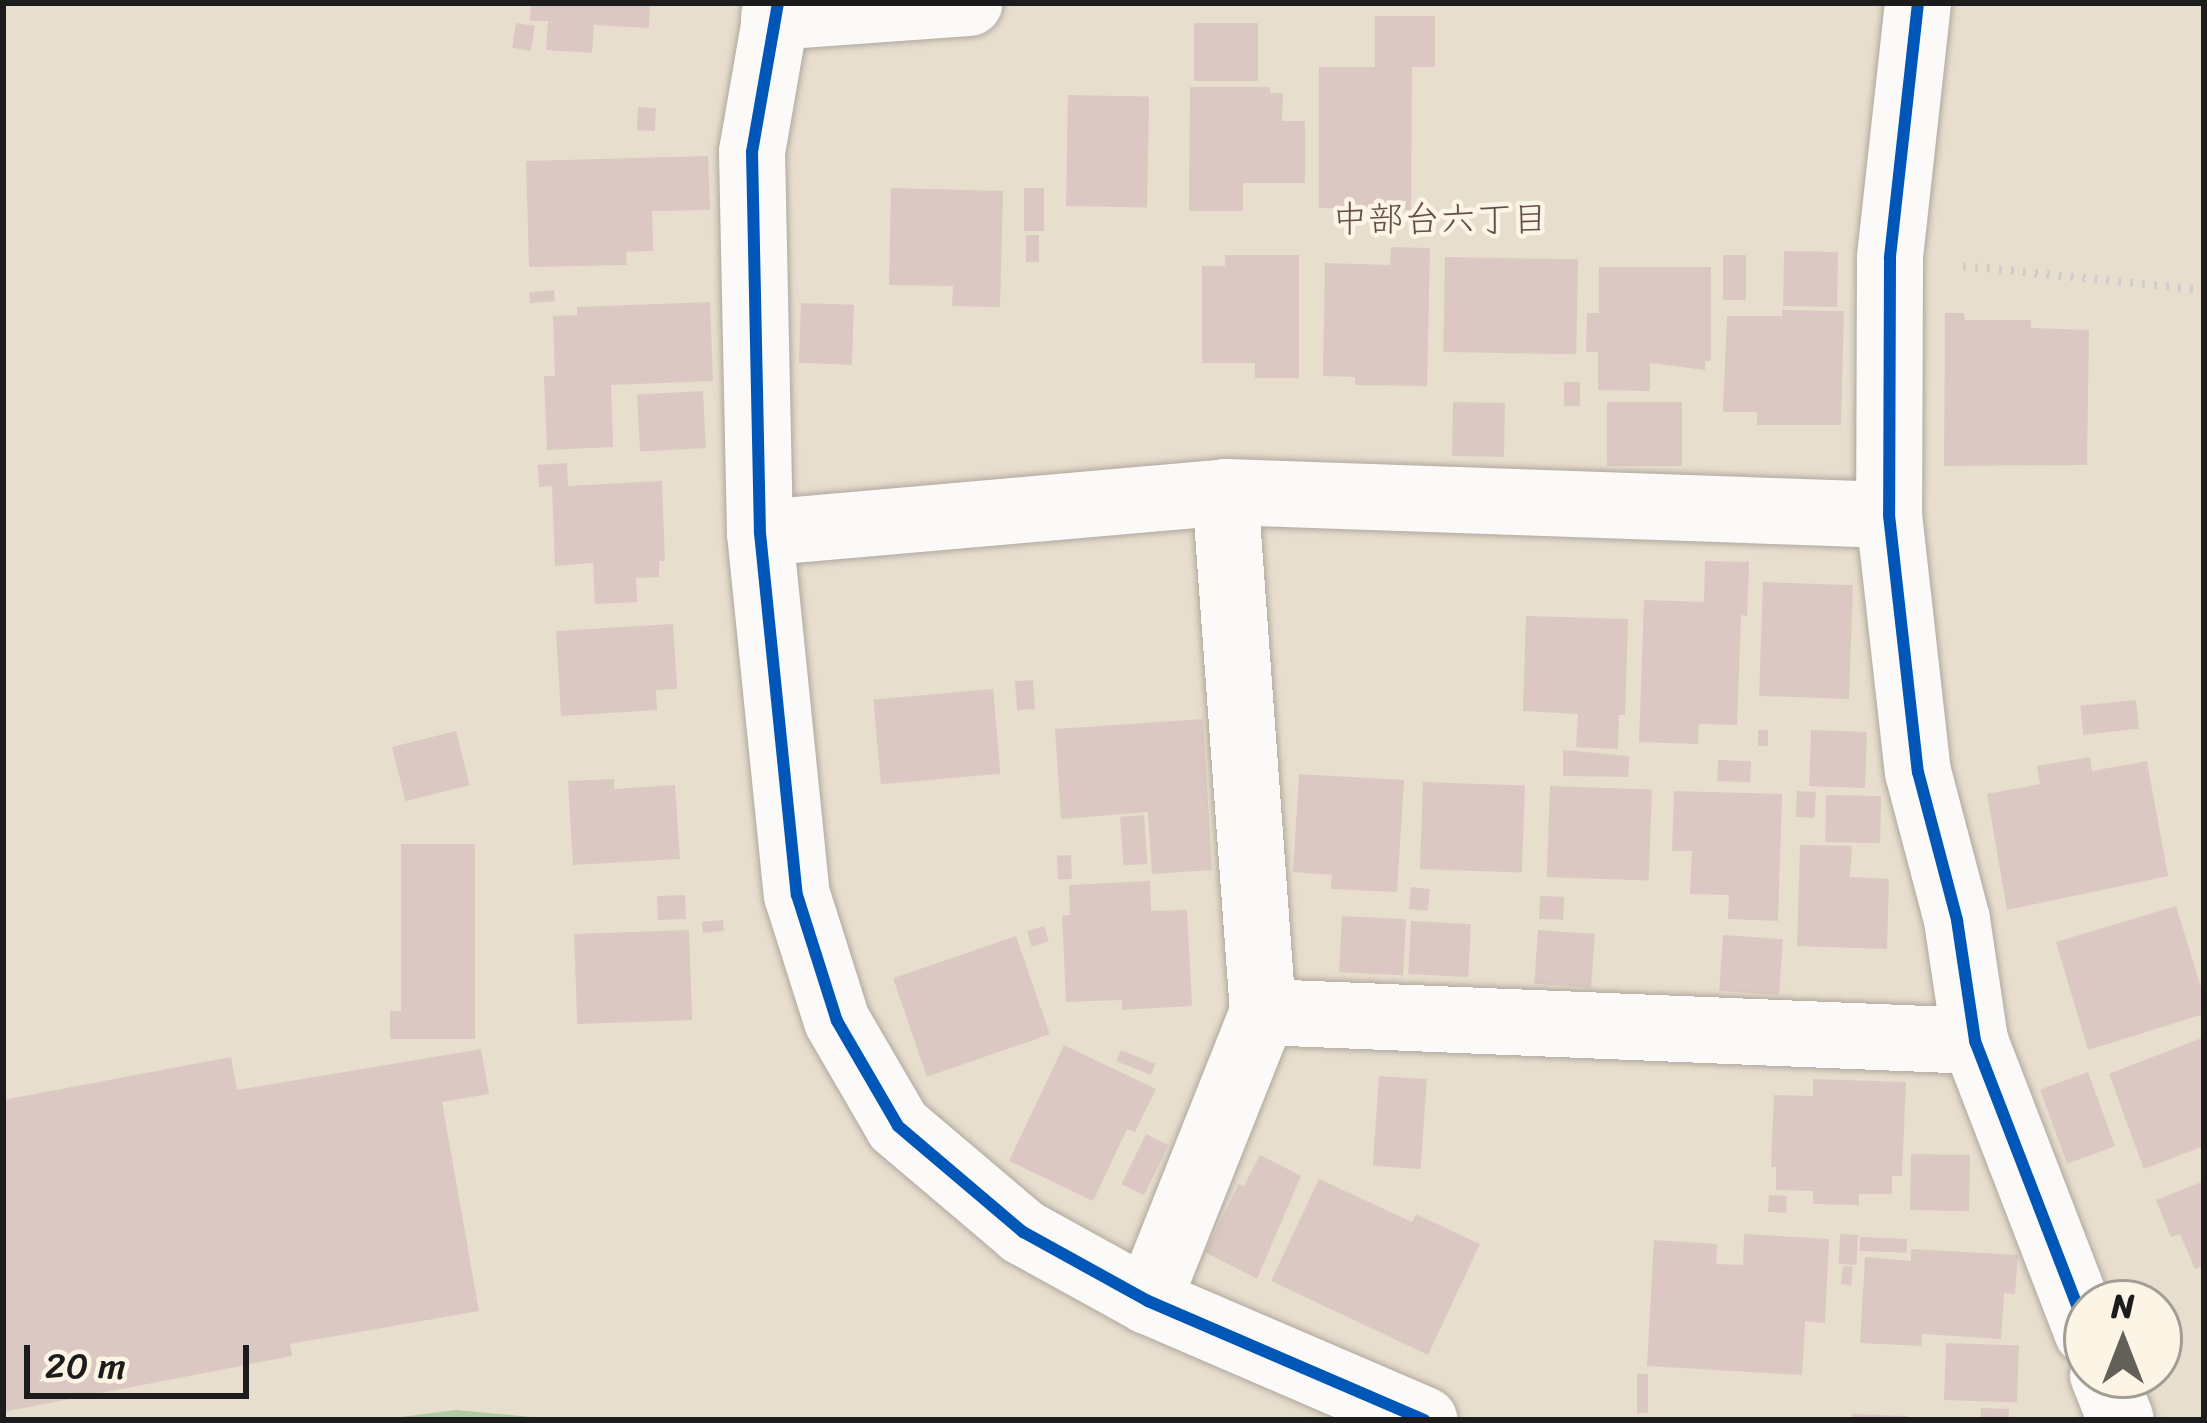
<!DOCTYPE html>
<meta charset="utf-8">
<style>
body{margin:0}
#map{position:relative;width:2207px;height:1423px;overflow:hidden;background:#e8dece;font-family:Sriracha,"Klee One",sans-serif}
div>[style]{position:absolute}
[style*='--x']{left:calc(var(--x)*1px);top:calc(var(--y)*1px);width:calc(var(--w)*1px);rotate:calc(var(--a)*1deg)}
.forest>*{inset:0;background:#aecba1}
.building>*{inset:0;background:#dbc8c2;transform-origin:0 0}
.path>*{height:8px;margin-top:-4px;transform-origin:0;background:repeating-linear-gradient(90deg,#d0ceca 0 3px,transparent 0 12px)}
.roads{filter:drop-shadow(0 0 3px #afa89e) drop-shadow(0 0 3px #afa89e)}
.minor>*{height:66px;margin:-33px;padding:0 33px;transform-origin:33px;border-radius:33px;background:#fcfaf8}
.cycleway>*{height:12px;margin:-6px;padding:0 6px;transform-origin:6px;border-radius:6px;background:#0057b8}
span{translate:-50% -50%;white-space:nowrap;text-align:center;line-height:1.15;-webkit-text-stroke:9px #fcf5e5;paint-order:stroke}
.neighbourhood-label{font-size:36px;color:#664d4c}
.frame{position:absolute;inset:0;border:6px solid #1c1c1c;pointer-events:none}
.north{position:absolute;left:2063px;top:1279px;width:120px;height:120px;box-sizing:border-box;background:#fcf5e5;border:3px solid #a29e95;border-radius:50%;rotate:0deg;font-size:33px;font-weight:700;line-height:48px;text-align:center;color:#1c1c1c}
.north::after{content:'';display:block;margin:auto;width:42px;height:54px;background:#63605a;clip-path:polygon(50% 0,100% 100%,50% 72%,0 100%)}
.scale{position:absolute;left:24px;top:1345px;width:225px;height:54px;box-sizing:border-box;border:6px solid #1c1c1c;border-top:0;padding-left:15px;font-size:36px;line-height:42px;white-space:nowrap;color:#1c1c1c;-webkit-text-stroke:9px #fcf5e5;paint-order:stroke}
</style>
<div id="map">
<div class="forest">
<i style="clip-path:polygon(456px 1410px,563px 1420px,377px 1420px)"></i>
</div>
<div class="building">
<i style="clip-path:polygon(531px 3px,650px 3px,649px 28px,594px 25px,592px 53px,546px 50px,548px 21px,530px 21px)"></i>
<i style="clip-path:polygon(1375px 16px,1435px 16px,1435px 67px,1412px 67px,1411px 210px,1319px 208px,1319px 67px,1375px 67px)"></i>
<i style="left:516px;top:23px;width:19px;height:25px;rotate:9deg"></i>
<i style="left:1194px;top:23px;width:64px;height:58px"></i>
<i style="clip-path:polygon(1190px 87px,1270px 87px,1270px 93px,1283px 93px,1282px 121px,1305px 121px,1305px 183px,1243px 183px,1243px 211px,1189px 211px)"></i>
<i style="left:1068px;top:95px;width:81px;height:111px;rotate:1deg"></i>
<i style="left:638px;top:107px;width:18px;height:23px;rotate:3deg"></i>
<i style="clip-path:polygon(708px 156px,710px 210px,652px 211px,653px 251px,626px 252px,627px 265px,529px 267px,526px 161px)"></i>
<i style="clip-path:polygon(891px 188px,1003px 191px,1000px 307px,952px 306px,953px 286px,889px 285px)"></i>
<i style="left:1024px;top:188px;width:20px;height:43px"></i>
<i style="left:1026px;top:235px;width:13px;height:27px"></i>
<i style="clip-path:polygon(1391px 247px,1430px 248px,1427px 386px,1355px 385px,1355px 377px,1323px 376px,1325px 263px,1390px 265px)"></i>
<i style="left:1784px;top:251px;width:54px;height:55px;rotate:1deg"></i>
<i style="clip-path:polygon(1225px 255px,1299px 255px,1299px 378px,1255px 378px,1255px 363px,1202px 363px,1202px 266px,1225px 266px)"></i>
<i style="left:1723px;top:255px;width:23px;height:45px"></i>
<i style="left:1445px;top:257px;width:133px;height:95px;rotate:1deg"></i>
<i style="clip-path:polygon(1599px 267px,1711px 267px,1711px 361px,1705px 361px,1705px 370px,1650px 363px,1650px 391px,1598px 390px,1598px 352px,1586px 352px,1587px 313px,1599px 313px)"></i>
<i style="left:554px;top:290px;width:11px;height:25px;rotate:85deg"></i>
<i style="clip-path:polygon(710px 302px,713px 381px,611px 385px,613px 447px,547px 450px,544px 376px,555px 376px,553px 316px,577px 315px,577px 307px)"></i>
<i style="left:801px;top:303px;width:53px;height:60px;rotate:2deg"></i>
<i style="clip-path:polygon(1782px 310px,1844px 311px,1841px 425px,1757px 425px,1757px 412px,1723px 412px,1727px 316px,1782px 316px)"></i>
<i style="clip-path:polygon(1945px 313px,1964px 313px,1965px 320px,2031px 320px,2031px 328px,2089px 330px,2087px 465px,1944px 466px)"></i>
<i style="left:1564px;top:382px;width:16px;height:24px"></i>
<i style="left:703px;top:391px;width:57px;height:66px;rotate:87deg"></i>
<i style="left:1453px;top:402px;width:52px;height:54px;rotate:1deg"></i>
<i style="left:1607px;top:402px;width:75px;height:64px"></i>
<i style="clip-path:polygon(567px 463px,568px 486px,662px 481px,665px 561px,659px 561px,659px 577px,636px 578px,637px 602px,595px 604px,593px 563px,555px 566px,552px 486px,539px 487px,538px 465px)"></i>
<i style="clip-path:polygon(1705px 561px,1749px 562px,1747px 616px,1741px 615px,1737px 725px,1699px 724px,1698px 744px,1639px 742px,1644px 600px,1704px 602px)"></i>
<i style="left:1763px;top:582px;width:90px;height:114px;rotate:2deg"></i>
<i style="clip-path:polygon(1526px 616px,1628px 619px,1625px 715px,1619px 715px,1618px 749px,1576px 747px,1578px 714px,1523px 711px)"></i>
<i style="clip-path:polygon(673px 624px,677px 689px,656px 690px,657px 710px,561px 716px,556px 631px)"></i>
<i style="left:1033px;top:680px;width:29px;height:18px;rotate:86deg"></i>
<i style="left:993px;top:689px;width:85px;height:120px;rotate:85deg"></i>
<i style="left:2136px;top:700px;width:29px;height:56px;rotate:84deg"></i>
<i style="clip-path:polygon(1203px 719px,1212px 870px,1152px 874px,1148px 812px,1061px 819px,1055px 729px)"></i>
<i style="left:1758px;top:730px;width:10px;height:16px"></i>
<i style="left:1811px;top:730px;width:56px;height:56px;rotate:2deg"></i>
<i style="left:456px;top:731px;width:56px;height:66px;rotate:76deg"></i>
<i style="clip-path:polygon(1563px 750px,1629px 756px,1628px 777px,1563px 776px)"></i>
<i style="clip-path:polygon(2090px 757px,2092px 771px,2147px 761px,2168px 876px,2007px 910px,1987px 794px,2040px 784px,2037px 766px)"></i>
<i style="left:1718px;top:760px;width:33px;height:21px;rotate:2deg"></i>
<i style="clip-path:polygon(1299px 774px,1404px 780px,1397px 892px,1331px 889px,1332px 875px,1293px 872px)"></i>
<i style="clip-path:polygon(614px 779px,614px 789px,675px 785px,680px 859px,573px 865px,568px 781px)"></i>
<i style="left:1423px;top:782px;width:102px;height:87px;rotate:2deg"></i>
<i style="left:1550px;top:786px;width:102px;height:91px;rotate:2deg"></i>
<i style="clip-path:polygon(1674px 791px,1782px 794px,1778px 921px,1728px 919px,1729px 895px,1690px 894px,1692px 851px,1672px 851px)"></i>
<i style="left:1797px;top:791px;width:19px;height:26px;rotate:3deg"></i>
<i style="left:1826px;top:795px;width:55px;height:47px;rotate:1deg"></i>
<i style="left:1144px;top:815px;width:49px;height:24px;rotate:86deg"></i>
<i style="clip-path:polygon(401px 844px,475px 844px,475px 1039px,390px 1039px,390px 1011px,401px 1011px)"></i>
<i style="clip-path:polygon(1800px 845px,1852px 846px,1850px 877px,1889px 879px,1887px 949px,1797px 946px)"></i>
<i style="left:1071px;top:855px;width:24px;height:14px;rotate:88deg"></i>
<i style="clip-path:polygon(1150px 881px,1151px 911px,1187px 910px,1192px 1006px,1122px 1010px,1122px 1000px,1066px 1002px,1062px 916px,1070px 915px,1069px 885px)"></i>
<i style="left:1411px;top:887px;width:19px;height:22px;rotate:6deg"></i>
<i style="left:685px;top:895px;width:24px;height:28px;rotate:88deg"></i>
<i style="left:1540px;top:896px;width:24px;height:23px;rotate:2deg"></i>
<i style="clip-path:polygon(2176px 906px,2204px 997px,2204px 1014px,2088px 1050px,2056px 942px)"></i>
<i style="left:1342px;top:916px;width:64px;height:56px;rotate:3deg"></i>
<i style="left:723px;top:920px;width:11px;height:21px;rotate:85deg"></i>
<i style="left:1411px;top:921px;width:60px;height:53px;rotate:3deg"></i>
<i style="left:1044px;top:926px;width:16px;height:18px;rotate:72deg"></i>
<i style="left:689px;top:930px;width:90px;height:115px;rotate:88deg"></i>
<i style="left:1538px;top:930px;width:57px;height:54px;rotate:4deg"></i>
<i style="left:1723px;top:935px;width:60px;height:56px;rotate:4deg"></i>
<i style="left:1016px;top:936px;width:104px;height:130px;rotate:71deg"></i>
<i style="clip-path:polygon(2204px 1037px,2204px 1146px,2144px 1169px,2109px 1074px)"></i>
<i style="clip-path:polygon(1064px 1045px,1156px 1089px,1135px 1132px,1127px 1129px,1093px 1201px,1009px 1161px)"></i>
<i style="clip-path:polygon(481px 1049px,489px 1094px,442px 1102px,479px 1311px,290px 1344px,292px 1356px,3px 1412px,3px 1100px,231px 1057px,237px 1090px)"></i>
<i style="left:1121px;top:1050px;width:37px;height:12px;rotate:22deg"></i>
<i style="left:2088px;top:1072px;width:79px;height:51px;rotate:70deg"></i>
<i style="left:1379px;top:1076px;width:48px;height:90px;rotate:4deg"></i>
<i style="clip-path:polygon(1813px 1079px,1906px 1082px,1902px 1176px,1892px 1176px,1892px 1194px,1859px 1194px,1859px 1205px,1813px 1204px,1813px 1191px,1776px 1190px,1776px 1167px,1771px 1167px,1774px 1095px,1813px 1096px)"></i>
<i style="left:1146px;top:1134px;width:25px;height:56px;rotate:26deg"></i>
<i style="left:1911px;top:1154px;width:59px;height:56px;rotate:1deg"></i>
<i style="clip-path:polygon(1260px 1155px,1301px 1176px,1257px 1279px,1205px 1252px,1239px 1184px,1244px 1186px)"></i>
<i style="clip-path:polygon(1319px 1179px,1412px 1222px,1416px 1214px,1480px 1244px,1428px 1355px,1271px 1281px)"></i>
<i style="clip-path:polygon(2204px 1181px,2204px 1265px,2195px 1269px,2180px 1234px,2171px 1237px,2156px 1200px)"></i>
<i style="left:1769px;top:1195px;width:18px;height:17px;rotate:3deg"></i>
<i style="clip-path:polygon(1744px 1234px,1829px 1239px,1825px 1323px,1805px 1321px,1802px 1375px,1647px 1366px,1654px 1240px,1717px 1244px,1716px 1264px,1743px 1265px)"></i>
<i style="left:1840px;top:1234px;width:18px;height:30px;rotate:3deg"></i>
<i style="left:1860px;top:1237px;width:47px;height:14px;rotate:2deg"></i>
<i style="clip-path:polygon(1911px 1249px,2018px 1255px,2015px 1294px,2004px 1293px,2001px 1339px,1922px 1334px,1921px 1346px,1860px 1343px,1865px 1257px,1911px 1261px)"></i>
<i style="left:1843px;top:1266px;width:10px;height:18px;rotate:6deg"></i>
<i style="left:1946px;top:1343px;width:73px;height:57px;rotate:2deg"></i>
<i style="left:1637px;top:1374px;width:11px;height:39px"></i>
<i style="left:1981px;top:1408px;width:28px;height:12px;rotate:2deg"></i>
<i style="clip-path:polygon(1852px 1414px,1908px 1416px,1908px 1420px,1852px 1420px)"></i>
</div>
<div class="path">
<i style="--x:1963;--y:266;--w:242;--a:5.7"></i>
</div>
<div class="roads">
<div class="minor">
<i style="--x:778;--y:3;--w:151;--a:99.9"></i>
<i style="--x:752;--y:152;--w:381;--a:88.8"></i>
<i style="--x:760;--y:533;--w:364;--a:84.2"></i>
<i style="--x:797;--y:895;--w:132;--a:72.4"></i>
<i style="--x:837;--y:1021;--w:121;--a:59.8"></i>
<i style="--x:898;--y:1126;--w:164;--a:40.3"></i>
<i style="--x:1023;--y:1232;--w:143;--a:28.9"></i>
<i style="--x:1148;--y:1301;--w:301;--a:23.3"></i>
<i style="--x:1918;--y:3;--w:257;--a:96.3"></i>
<i style="--x:1890;--y:258;--w:257;--a:90.2"></i>
<i style="--x:1889;--y:515;--w:259;--a:83.6"></i>
<i style="--x:1918;--y:772;--w:153;--a:75.2"></i>
<i style="--x:1957;--y:920;--w:122;--a:81.5"></i>
<i style="--x:1975;--y:1041;--w:312;--a:68.9"></i>
<i style="--x:774;--y:17;--w:196;--a:-4.1"></i>
<i style="--x:760;--y:533;--w:467;--a:-5"></i>
<i style="--x:1225;--y:492;--w:664;--a:1.98"></i>
<i style="--x:1263;--y:1012;--w:713;--a:2.33"></i>
<i style="--x:1148;--y:1301;--w:311;--a:-68.3"></i>
<i style="--x:1263;--y:1012;--w:521;--a:-94.18"></i>
<i style="--x:2103;--y:1375;--w:48;--a:68.2"></i>
</div>
</div>
<div class="cycleway">
<i style="--x:778;--y:3;--w:151;--a:99.9"></i>
<i style="--x:752;--y:152;--w:381;--a:88.8"></i>
<i style="--x:760;--y:533;--w:364;--a:84.2"></i>
<i style="--x:797;--y:895;--w:132;--a:72.4"></i>
<i style="--x:837;--y:1021;--w:121;--a:59.8"></i>
<i style="--x:898;--y:1126;--w:164;--a:40.3"></i>
<i style="--x:1023;--y:1232;--w:143;--a:28.9"></i>
<i style="--x:1148;--y:1301;--w:301;--a:23.3"></i>
<i style="--x:1918;--y:3;--w:257;--a:96.3"></i>
<i style="--x:1890;--y:258;--w:257;--a:90.2"></i>
<i style="--x:1889;--y:515;--w:259;--a:83.6"></i>
<i style="--x:1918;--y:772;--w:153;--a:75.2"></i>
<i style="--x:1957;--y:920;--w:122;--a:81.5"></i>
<i style="--x:1975;--y:1041;--w:312;--a:68.9"></i>
</div>
<div class="neighbourhood-label">
<span style="left:1440px;top:220px">中部台六丁目</span>
</div>
<div class="frame"></div>
<div class="north">N</div>
<div class="scale">20 m</div>
</div>
